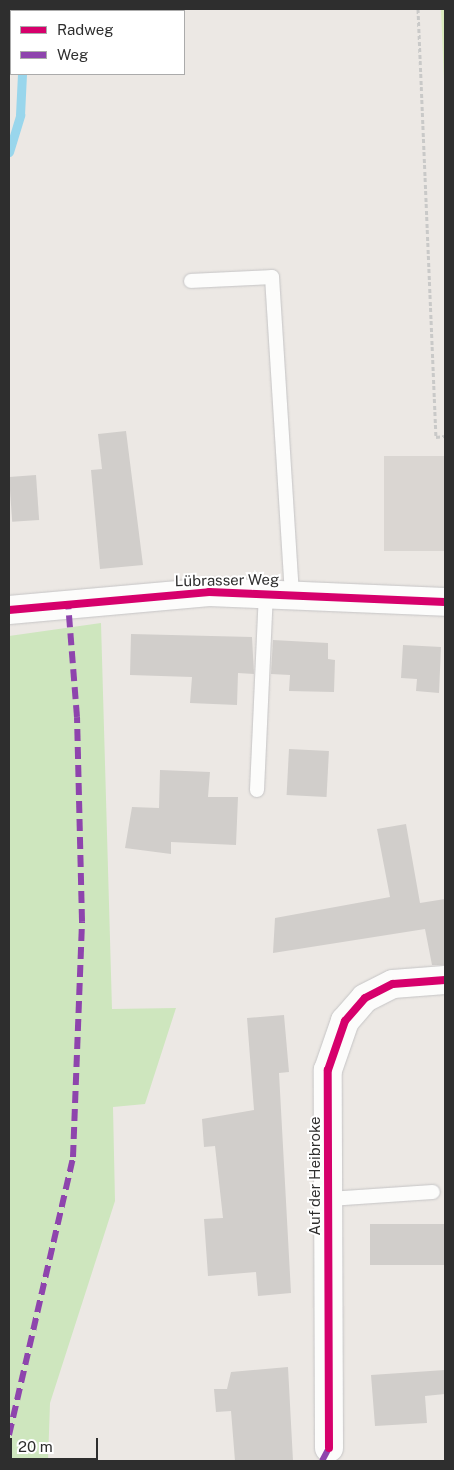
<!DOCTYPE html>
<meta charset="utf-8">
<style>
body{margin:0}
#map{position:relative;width:454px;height:1470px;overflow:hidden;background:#ece8e4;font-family:"Public Sans",sans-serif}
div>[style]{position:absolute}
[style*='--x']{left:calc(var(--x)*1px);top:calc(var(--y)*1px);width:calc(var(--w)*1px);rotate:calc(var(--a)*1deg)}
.green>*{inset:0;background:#cee6be}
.pitch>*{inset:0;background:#d9eabb}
.plaza>*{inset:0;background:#dad6d2;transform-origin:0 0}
.stream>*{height:9px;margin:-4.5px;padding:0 4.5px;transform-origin:4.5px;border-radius:4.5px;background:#99d6ec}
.building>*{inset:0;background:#d1cecb;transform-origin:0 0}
.path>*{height:3px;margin-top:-1.5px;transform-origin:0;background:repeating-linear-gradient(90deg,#c9c9c8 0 4px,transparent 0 6.5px)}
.roads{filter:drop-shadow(0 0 1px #c5c4c5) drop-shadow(0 0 1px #c5c4c5)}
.service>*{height:14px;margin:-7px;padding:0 7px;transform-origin:7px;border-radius:7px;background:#fcfcfb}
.minor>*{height:28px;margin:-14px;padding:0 14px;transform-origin:14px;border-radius:14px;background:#fcfcfb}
.quiet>*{height:6px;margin-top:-3px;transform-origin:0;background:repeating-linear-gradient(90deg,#8e44ad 0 12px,transparent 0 18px)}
.cycleway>*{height:8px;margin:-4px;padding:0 4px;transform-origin:4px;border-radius:4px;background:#d6006c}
span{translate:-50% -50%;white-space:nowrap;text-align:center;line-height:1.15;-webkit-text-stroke:4px #fff;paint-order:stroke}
.street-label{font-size:15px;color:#2e2e2e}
.frame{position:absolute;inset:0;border:10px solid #2e2e2e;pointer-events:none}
.legend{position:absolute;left:10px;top:10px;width:175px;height:65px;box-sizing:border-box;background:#fff;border:1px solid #ababab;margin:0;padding:6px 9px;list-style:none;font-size:15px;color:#2e2e2e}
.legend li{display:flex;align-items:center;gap:10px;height:25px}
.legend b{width:25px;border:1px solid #ababab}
.scale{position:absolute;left:10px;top:1438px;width:88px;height:22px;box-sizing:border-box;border:2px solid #2e2e2e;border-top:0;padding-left:6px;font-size:15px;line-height:18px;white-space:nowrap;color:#2e2e2e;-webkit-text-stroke:4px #fff;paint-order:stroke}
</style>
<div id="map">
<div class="green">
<i style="clip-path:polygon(101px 623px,112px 1009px,176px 1008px,145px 1104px,113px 1107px,115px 1201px,50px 1403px,48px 1461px,9px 1461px,9px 636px)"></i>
</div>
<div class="pitch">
<i style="clip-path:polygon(441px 9px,445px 9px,445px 105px)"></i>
</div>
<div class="plaza">
<i style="left:445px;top:456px;width:95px;height:61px;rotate:90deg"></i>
</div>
<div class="stream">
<i style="--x:26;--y:11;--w:2;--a:-90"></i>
<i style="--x:9;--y:152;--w:39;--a:-73"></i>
<i style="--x:20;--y:115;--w:41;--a:-87.2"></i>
</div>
<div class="building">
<i style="clip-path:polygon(126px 431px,143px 565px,100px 569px,91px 470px,102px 469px,98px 434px)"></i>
<i style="left:36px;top:475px;width:45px;height:27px;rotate:86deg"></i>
<i style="clip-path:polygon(131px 634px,252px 637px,254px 674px,238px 673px,237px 705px,190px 703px,192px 677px,130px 675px)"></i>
<i style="clip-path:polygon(273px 640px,328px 643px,328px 659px,335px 660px,334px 692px,289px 691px,290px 675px,271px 674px)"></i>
<i style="clip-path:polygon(403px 645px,441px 647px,439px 693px,416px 691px,417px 679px,401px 678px)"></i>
<i style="left:289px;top:749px;width:40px;height:46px;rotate:3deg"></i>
<i style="clip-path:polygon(160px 770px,210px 772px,208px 797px,238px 797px,236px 845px,171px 842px,171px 854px,125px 848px,132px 807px,159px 808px)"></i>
<i style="clip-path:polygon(406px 824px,420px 903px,445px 899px,445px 965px,432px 965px,425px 929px,273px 953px,275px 918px,390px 897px,377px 829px)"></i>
<i style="clip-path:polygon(284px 1015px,289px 1072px,279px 1073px,291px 1293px,258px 1296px,256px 1272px,208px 1276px,204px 1219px,223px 1218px,215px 1146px,204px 1147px,202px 1119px,254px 1110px,247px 1018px)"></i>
<i style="left:445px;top:1224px;width:41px;height:75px;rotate:90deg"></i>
<i style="clip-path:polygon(288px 1367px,293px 1461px,235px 1461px,231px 1411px,216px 1412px,214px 1389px,227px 1389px,231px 1372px)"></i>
<i style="clip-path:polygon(445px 1370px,445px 1394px,425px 1396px,427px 1423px,375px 1426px,371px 1375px)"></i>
</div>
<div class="path">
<i style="--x:418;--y:9;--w:428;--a:87.6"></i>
<i style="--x:436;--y:437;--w:9;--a:-6"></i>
</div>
<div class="roads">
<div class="service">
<i style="--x:191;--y:281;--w:81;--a:-2.8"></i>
<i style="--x:272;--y:277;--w:317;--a:86.4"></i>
<i style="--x:257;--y:790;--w:198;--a:-87.4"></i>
<i style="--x:329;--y:1199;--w:104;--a:-3.9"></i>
</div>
<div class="minor">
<i style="--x:9;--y:610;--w:201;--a:-5.1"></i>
<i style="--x:209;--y:592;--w:236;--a:2.4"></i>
<i style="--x:329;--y:1448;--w:378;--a:-90.2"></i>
<i style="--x:328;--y:1070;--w:52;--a:-70.9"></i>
<i style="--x:345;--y:1021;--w:30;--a:-49"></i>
<i style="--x:365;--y:998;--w:31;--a:-27"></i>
<i style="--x:393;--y:984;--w:52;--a:-4.4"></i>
</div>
</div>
<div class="quiet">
<i style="--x:9;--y:1435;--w:285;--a:-77"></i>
<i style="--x:73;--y:1157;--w:236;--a:-87.8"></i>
<i style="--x:82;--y:921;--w:204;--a:-91.4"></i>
<i style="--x:77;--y:717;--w:115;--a:-94.5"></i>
<i style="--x:322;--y:1461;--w:15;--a:-62"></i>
</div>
<div class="cycleway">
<i style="--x:9;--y:610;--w:201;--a:-5.1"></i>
<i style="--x:209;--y:592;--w:236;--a:2.4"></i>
<i style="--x:329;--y:1448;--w:378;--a:-90.2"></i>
<i style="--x:328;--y:1070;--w:52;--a:-70.9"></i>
<i style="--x:345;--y:1021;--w:30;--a:-49"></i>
<i style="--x:365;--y:998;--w:31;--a:-27"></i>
<i style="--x:393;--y:984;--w:52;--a:-4.4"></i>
</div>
<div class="street-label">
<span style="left:227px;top:580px;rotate:-1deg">Lübrasser Weg</span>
<span style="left:315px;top:1176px;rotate:-90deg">Auf der Heibroke</span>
</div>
<div class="frame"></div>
<ul class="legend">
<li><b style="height:6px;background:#d6006c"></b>Radweg</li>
<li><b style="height:6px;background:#8e44ad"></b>Weg</li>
</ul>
<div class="scale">20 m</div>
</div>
